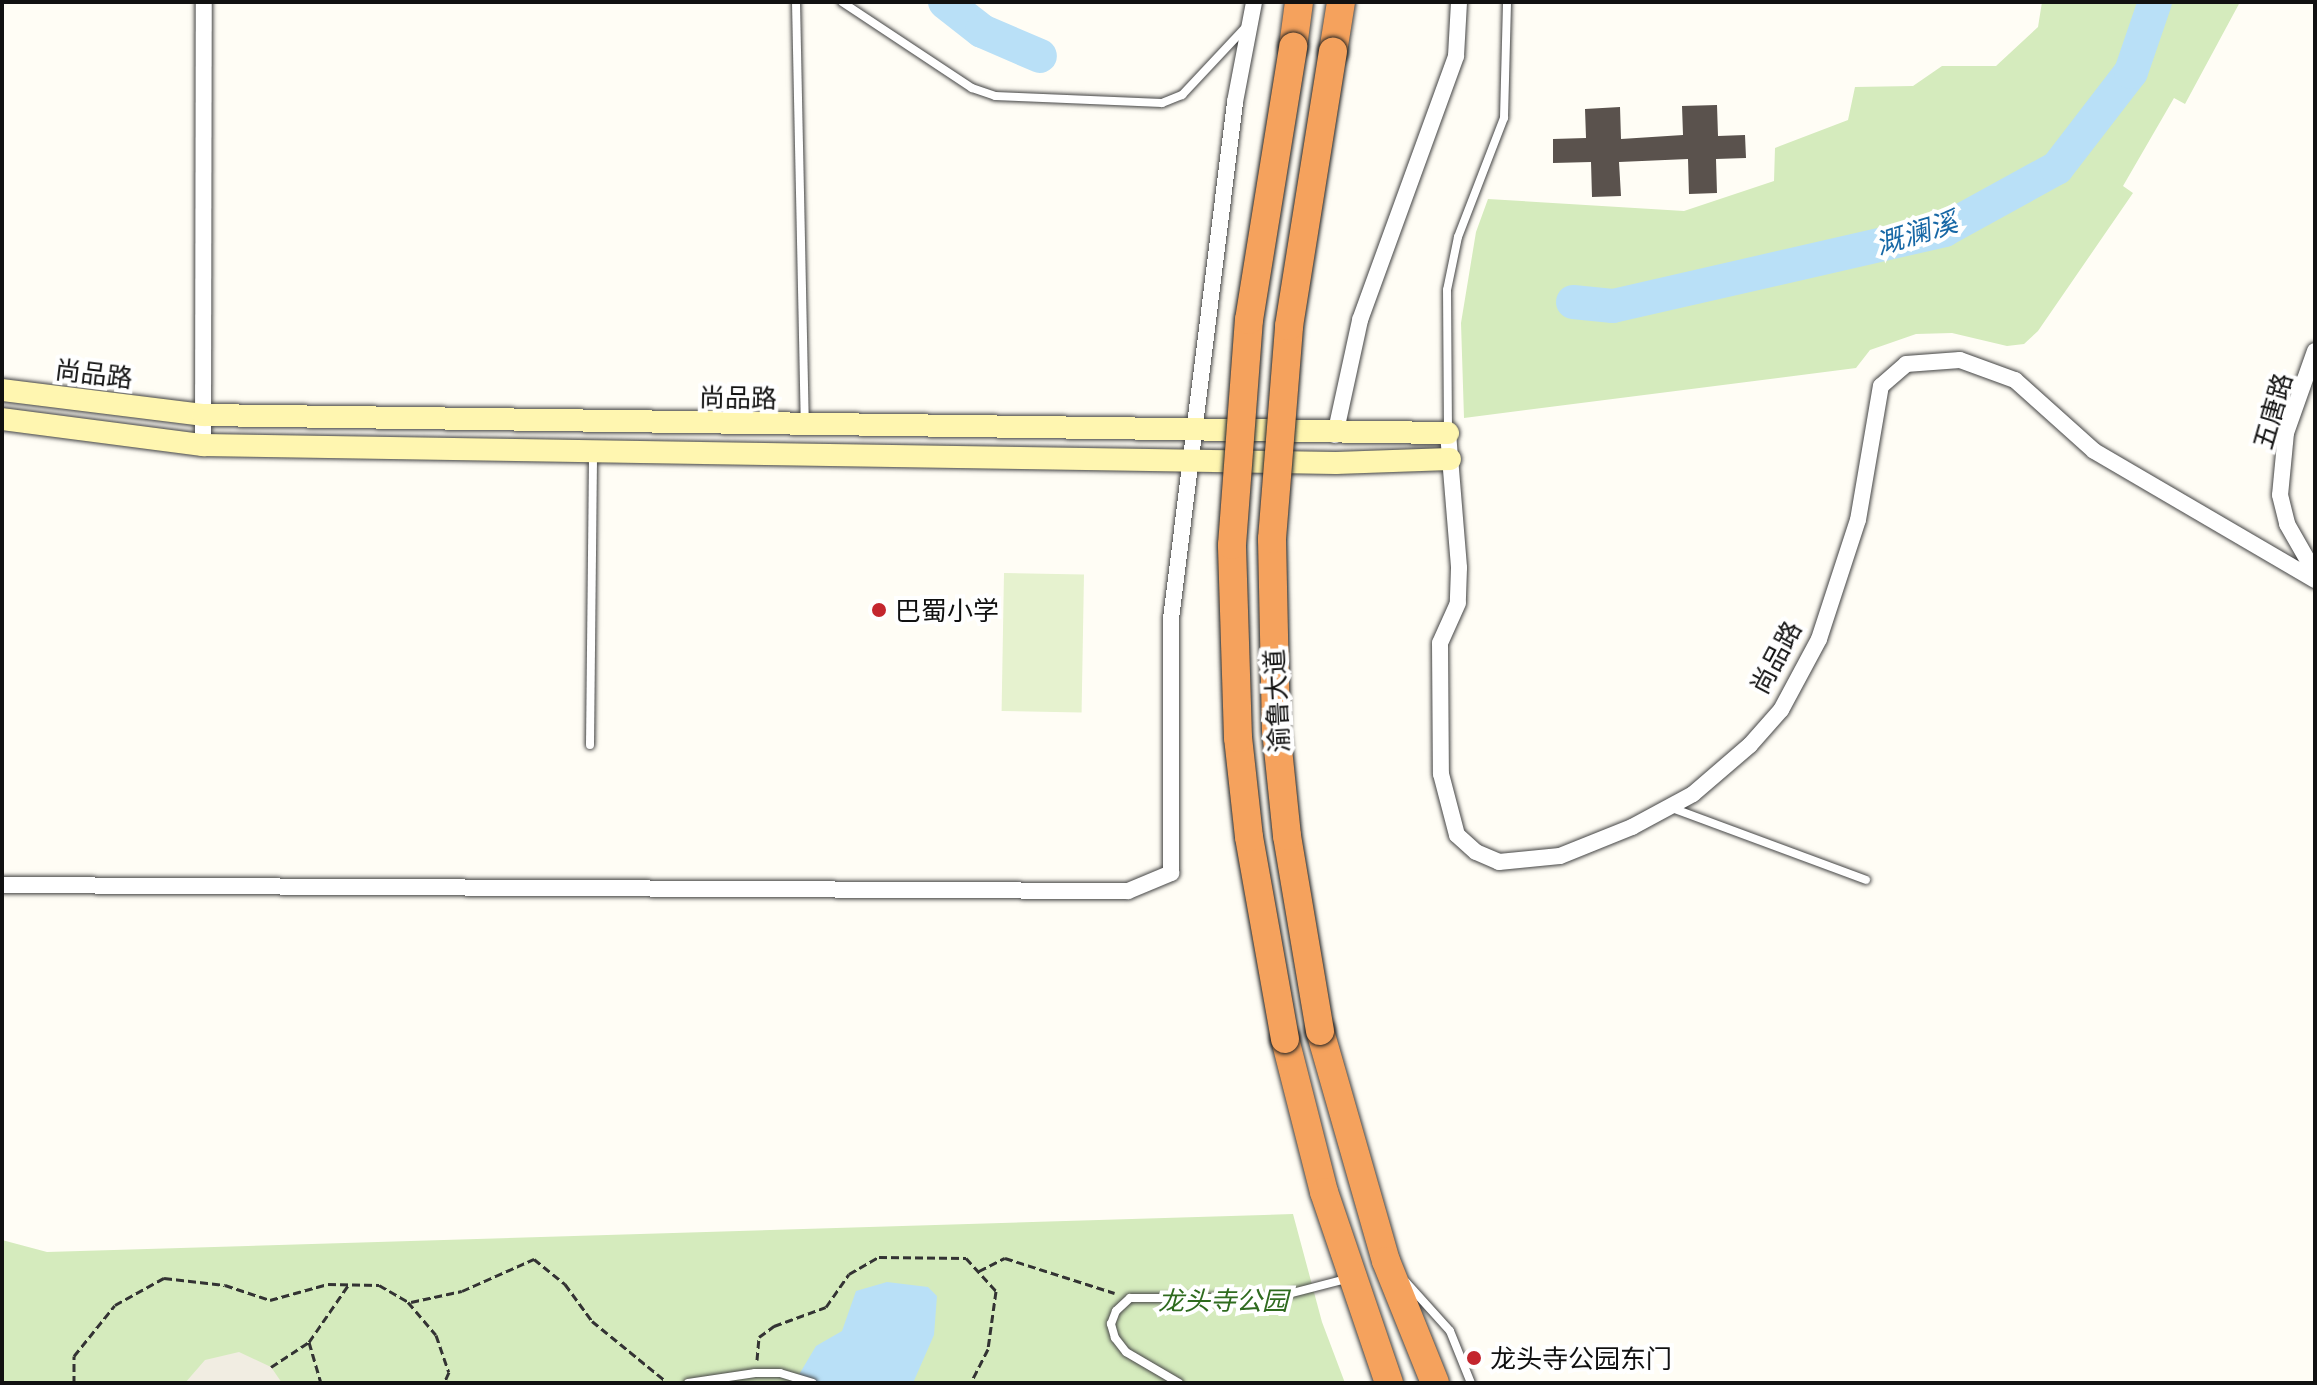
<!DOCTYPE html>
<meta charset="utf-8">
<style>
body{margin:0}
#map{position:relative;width:2317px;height:1385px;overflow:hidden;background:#fffdf5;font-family:"Playfair Display","Noto Sans SC",serif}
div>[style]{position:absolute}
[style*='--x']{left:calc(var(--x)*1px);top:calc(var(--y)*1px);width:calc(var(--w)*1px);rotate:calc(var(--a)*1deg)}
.green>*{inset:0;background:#d5ebbd}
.pitch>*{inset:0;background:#e6f2cf;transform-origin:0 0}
.plaza>*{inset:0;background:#f1ede2}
.water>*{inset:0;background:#b9e0f7}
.river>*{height:34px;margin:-17px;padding:0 17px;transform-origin:17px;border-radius:17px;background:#b9e0f7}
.building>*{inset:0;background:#5a524d}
.path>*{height:3px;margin-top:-1.5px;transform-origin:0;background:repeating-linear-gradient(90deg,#333 0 8px,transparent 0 12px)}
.roads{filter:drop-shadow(0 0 2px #444) drop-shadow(0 0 2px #444)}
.lane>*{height:8px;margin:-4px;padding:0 4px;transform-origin:4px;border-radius:4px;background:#fff}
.street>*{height:16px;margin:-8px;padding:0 8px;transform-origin:8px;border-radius:8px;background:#fff}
.secondary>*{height:22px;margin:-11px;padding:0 11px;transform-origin:11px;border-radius:11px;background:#fff6b0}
.highway>*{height:28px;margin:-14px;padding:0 14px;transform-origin:14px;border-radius:14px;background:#f5a25d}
.bridges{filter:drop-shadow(0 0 2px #222) drop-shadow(0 0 2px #222)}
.highway-bridge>*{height:28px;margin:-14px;padding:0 14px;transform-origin:14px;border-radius:14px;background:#f5a25d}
.dots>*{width:22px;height:22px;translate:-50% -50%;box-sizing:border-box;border:4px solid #fff;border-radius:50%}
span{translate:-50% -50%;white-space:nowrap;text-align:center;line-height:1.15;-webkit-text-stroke:8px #fff;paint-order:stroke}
.street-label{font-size:26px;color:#111}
.poi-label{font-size:26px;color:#111}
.left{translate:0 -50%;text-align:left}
.park-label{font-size:26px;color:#2f6b1f;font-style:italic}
.water-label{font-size:28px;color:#1768a6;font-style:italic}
.frame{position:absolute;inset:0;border:4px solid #111;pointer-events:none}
</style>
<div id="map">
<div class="green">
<i style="clip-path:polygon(2042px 2px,2240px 2px,2185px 104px,2174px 98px,2123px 186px,2133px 193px,2038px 331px,2024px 344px,2007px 346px,1952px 333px,1916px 334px,1870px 350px,1856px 368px,1464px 418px,1461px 323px,1476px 232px,1488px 199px,1684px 211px,1774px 181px,1775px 148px,1848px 120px,1855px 87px,1913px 86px,1942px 66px,1996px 66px,2038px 27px)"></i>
<i style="clip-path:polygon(1293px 1214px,1322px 1322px,1345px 1383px,2px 1383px,2px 1240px,47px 1252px)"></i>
</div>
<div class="pitch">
<i style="left:1004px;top:573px;width:80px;height:138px;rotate:1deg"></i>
</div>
<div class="plaza">
<i style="clip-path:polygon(239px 1352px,271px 1367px,282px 1383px,185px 1383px,205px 1360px)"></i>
</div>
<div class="water">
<i style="clip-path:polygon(887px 1282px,928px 1287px,937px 1296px,934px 1335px,913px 1383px,794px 1383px,816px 1346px,842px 1331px,856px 1291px)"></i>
</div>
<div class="river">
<i style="--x:945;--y:2;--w:47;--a:38.1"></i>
<i style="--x:982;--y:31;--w:63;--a:23.3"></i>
<i style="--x:1573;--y:302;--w:40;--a:5.7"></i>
<i style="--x:1613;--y:306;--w:340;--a:-12.9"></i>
<i style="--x:1944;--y:230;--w:129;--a:-28.8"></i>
<i style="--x:2057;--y:168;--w:121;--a:-52.4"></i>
<i style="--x:2131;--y:72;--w:74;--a:-71.1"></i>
</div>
<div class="building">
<i style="clip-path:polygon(1717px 105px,1718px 136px,1745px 135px,1746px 158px,1716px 159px,1717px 193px,1689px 194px,1688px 159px,1619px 162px,1621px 196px,1592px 197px,1591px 162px,1553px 163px,1553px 139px,1586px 138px,1585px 109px,1620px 107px,1621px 139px,1683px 135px,1682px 106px)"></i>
</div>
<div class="path">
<i style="--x:979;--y:1271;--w:29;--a:-27"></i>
<i style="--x:1005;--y:1258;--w:115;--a:17.7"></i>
<i style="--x:411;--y:1302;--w:52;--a:-12.2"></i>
<i style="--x:462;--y:1291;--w:79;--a:-24"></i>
<i style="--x:534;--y:1259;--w:40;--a:39"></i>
<i style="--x:565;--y:1284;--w:46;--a:53.9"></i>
<i style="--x:592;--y:1321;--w:98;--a:39.2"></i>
<i style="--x:309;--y:1342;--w:43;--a:73.7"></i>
<i style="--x:757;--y:1360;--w:23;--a:-85"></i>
<i style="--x:759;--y:1337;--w:19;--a:-36"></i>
<i style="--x:774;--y:1326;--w:55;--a:-20.1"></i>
<i style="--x:826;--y:1307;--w:40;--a:-55.1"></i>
<i style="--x:849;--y:1274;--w:34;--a:-30"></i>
<i style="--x:879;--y:1257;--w:87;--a:0.7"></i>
<i style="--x:966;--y:1258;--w:45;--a:47.7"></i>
<i style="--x:996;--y:1291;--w:59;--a:97.9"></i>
<i style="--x:988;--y:1349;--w:38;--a:117"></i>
<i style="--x:271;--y:1367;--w:45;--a:-33.3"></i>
<i style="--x:309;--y:1342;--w:70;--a:-55.4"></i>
<i style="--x:74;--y:1383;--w:27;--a:-90"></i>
<i style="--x:74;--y:1356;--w:65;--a:-51.2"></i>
<i style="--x:115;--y:1305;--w:56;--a:-28.9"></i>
<i style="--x:164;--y:1278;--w:61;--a:6.5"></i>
<i style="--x:225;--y:1285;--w:47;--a:18.4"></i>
<i style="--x:270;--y:1300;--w:60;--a:-15.4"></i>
<i style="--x:328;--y:1284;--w:51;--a:1.1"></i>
<i style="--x:379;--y:1285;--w:34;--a:30"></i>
<i style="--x:408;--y:1302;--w:43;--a:49.7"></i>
<i style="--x:436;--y:1335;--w:39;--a:71"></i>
<i style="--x:449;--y:1372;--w:12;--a:114"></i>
</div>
<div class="roads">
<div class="lane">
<i style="--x:796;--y:2;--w:420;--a:88.8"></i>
<i style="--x:842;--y:2;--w:156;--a:33.5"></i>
<i style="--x:972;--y:88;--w:24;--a:19"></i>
<i style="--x:995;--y:96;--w:167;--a:2.4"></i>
<i style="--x:1162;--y:103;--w:22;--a:-22"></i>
<i style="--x:1182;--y:95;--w:92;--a:-46.8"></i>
<i style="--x:1448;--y:432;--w:142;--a:-90.4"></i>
<i style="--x:1447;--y:290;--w:54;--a:-78.3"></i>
<i style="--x:1458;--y:237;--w:128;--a:-68.9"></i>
<i style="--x:1504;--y:118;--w:116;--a:-88.5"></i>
<i style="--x:590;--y:745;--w:294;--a:-89.4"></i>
<i style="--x:1669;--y:807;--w:210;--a:20.3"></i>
<i style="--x:1405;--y:1281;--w:67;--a:48"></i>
<i style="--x:1450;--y:1331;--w:56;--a:68"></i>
<i style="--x:688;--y:1383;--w:68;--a:-8.5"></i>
<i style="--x:755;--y:1373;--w:25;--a:0"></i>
<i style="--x:780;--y:1373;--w:34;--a:17"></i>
<i style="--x:1179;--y:1383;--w:61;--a:-149.7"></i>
<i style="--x:1126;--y:1352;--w:18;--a:-128"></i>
<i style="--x:1115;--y:1338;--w:15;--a:-106"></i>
<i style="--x:1111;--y:1324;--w:14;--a:-69"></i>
<i style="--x:1116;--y:1311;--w:19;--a:-43"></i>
<i style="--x:1130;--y:1298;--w:143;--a:0"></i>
<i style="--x:1273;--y:1298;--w:80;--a:-14.6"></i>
</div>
<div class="street">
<i style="--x:2315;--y:351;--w:87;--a:109.5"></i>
<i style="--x:2286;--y:433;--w:62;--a:95.5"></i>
<i style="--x:2280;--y:495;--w:30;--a:76"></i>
<i style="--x:2287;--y:524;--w:56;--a:60.3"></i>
<i style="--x:1448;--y:433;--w:135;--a:85.3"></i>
<i style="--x:1459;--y:568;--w:35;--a:92"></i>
<i style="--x:1458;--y:603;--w:44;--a:114.2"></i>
<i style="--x:1440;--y:643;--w:131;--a:89.6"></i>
<i style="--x:1441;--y:774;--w:63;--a:75.3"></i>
<i style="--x:1457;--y:835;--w:25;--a:42"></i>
<i style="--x:1476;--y:852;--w:25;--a:23"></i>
<i style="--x:1499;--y:862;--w:61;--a:-5.6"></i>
<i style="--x:1560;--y:856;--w:78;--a:-21.9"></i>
<i style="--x:1632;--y:827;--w:69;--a:-28.4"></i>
<i style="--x:1693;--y:794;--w:75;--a:-40.7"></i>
<i style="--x:1750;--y:745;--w:47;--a:-48.5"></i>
<i style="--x:1781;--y:710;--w:81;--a:-61.8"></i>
<i style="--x:1819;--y:639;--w:125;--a:-71.9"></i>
<i style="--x:1858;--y:520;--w:136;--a:-80.3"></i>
<i style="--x:1881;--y:386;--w:33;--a:-41"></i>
<i style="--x:1906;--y:364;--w:54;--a:-4.2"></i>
<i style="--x:1960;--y:360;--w:59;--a:20"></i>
<i style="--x:2015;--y:380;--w:106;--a:41.9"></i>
<i style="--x:2094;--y:451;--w:256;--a:30.3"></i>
<i style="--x:1335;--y:435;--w:118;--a:-77.7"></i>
<i style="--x:1360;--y:320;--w:281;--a:-70"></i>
<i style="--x:1456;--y:56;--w:54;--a:-86.8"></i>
<i style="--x:203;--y:445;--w:443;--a:-89.9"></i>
<i style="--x:2;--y:885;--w:1126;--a:0.31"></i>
<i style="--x:1128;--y:891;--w:47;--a:-22.7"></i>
<i style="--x:1171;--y:873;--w:254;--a:-90"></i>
<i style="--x:1171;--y:619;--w:521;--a:-82.94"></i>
<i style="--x:1235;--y:102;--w:102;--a:-79.2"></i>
</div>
<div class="secondary">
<i style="--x:2;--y:390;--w:203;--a:7.1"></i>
<i style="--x:203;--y:415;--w:1245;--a:0.83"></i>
<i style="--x:2;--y:419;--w:203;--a:7.4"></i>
<i style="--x:203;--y:445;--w:1133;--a:0.91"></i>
<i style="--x:1336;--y:463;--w:114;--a:-2"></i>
</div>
<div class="highway">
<i style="--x:1293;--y:47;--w:45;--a:-82.4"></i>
<i style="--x:1333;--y:52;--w:51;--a:-80.9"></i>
<i style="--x:1320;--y:1031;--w:239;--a:74"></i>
<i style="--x:1386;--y:1261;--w:131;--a:68.1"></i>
<i style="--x:1285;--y:1039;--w:158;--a:75.7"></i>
<i style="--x:1324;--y:1192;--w:202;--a:71.2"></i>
</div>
</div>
<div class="bridges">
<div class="highway-bridge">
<i style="--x:1320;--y:1031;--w:198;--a:-99.6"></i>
<i style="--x:1287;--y:836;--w:107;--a:-95.9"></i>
<i style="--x:1276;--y:730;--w:191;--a:-91.2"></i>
<i style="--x:1272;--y:539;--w:214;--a:-85.4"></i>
<i style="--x:1289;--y:326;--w:278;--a:-80.9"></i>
<i style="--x:1285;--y:1039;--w:205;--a:-100.1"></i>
<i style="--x:1249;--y:837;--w:100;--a:-96.3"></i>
<i style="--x:1238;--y:738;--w:193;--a:-91.8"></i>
<i style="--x:1232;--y:545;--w:226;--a:-85.7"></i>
<i style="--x:1249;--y:320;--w:277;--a:-80.8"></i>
</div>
</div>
<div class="dots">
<i style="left:879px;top:610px;background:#c4262e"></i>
<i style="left:1474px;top:1358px;background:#c4262e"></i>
</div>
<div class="street-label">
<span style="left:94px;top:373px;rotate:7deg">尚品路</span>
<span style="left:738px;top:397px;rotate:1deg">尚品路</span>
<span style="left:2272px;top:411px;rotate:-74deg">五唐路</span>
<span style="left:1775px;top:657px;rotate:-62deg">尚品路</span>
<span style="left:1276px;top:701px;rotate:-93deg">渝鲁大道</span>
</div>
<div class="poi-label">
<span class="left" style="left:895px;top:610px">巴蜀小学</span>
<span class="left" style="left:1490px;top:1358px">龙头寺公园东门</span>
</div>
<div class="park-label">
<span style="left:1223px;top:1300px">龙头寺公园</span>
</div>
<div class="water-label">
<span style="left:1916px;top:232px;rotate:-17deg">溉澜溪</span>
</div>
<div class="frame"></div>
</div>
